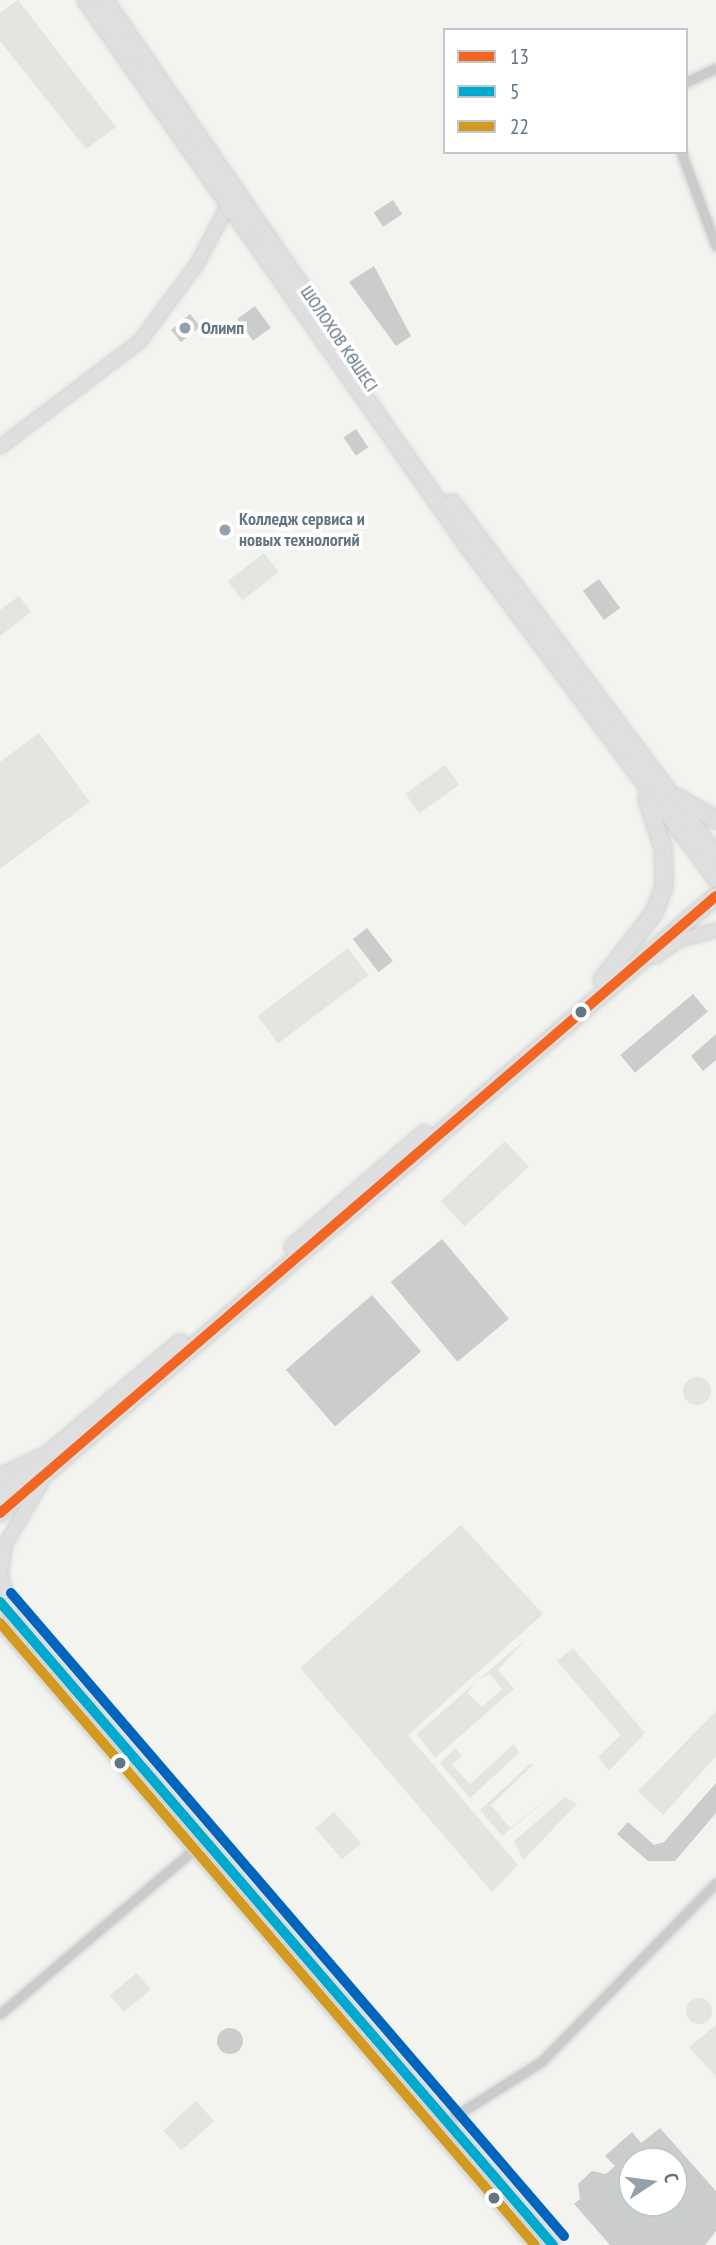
<!DOCTYPE html>
<meta charset="utf-8">
<style>
body{margin:0}
#map{position:relative;width:716px;height:2245px;overflow:hidden;background:#f3f3f0;font-family:"PT Sans Narrow",sans-serif}
div>[style]{position:absolute}
[style*='--x']{left:calc(var(--x)*1px);top:calc(var(--y)*1px);width:calc(var(--w)*1px);rotate:calc(var(--a)*1deg)}
.green>*{inset:0;background:#e2e6de;transform-origin:0 0}
.round{border-radius:50%}
.building>*{inset:0;background:#cbcdcd;transform-origin:0 0}
.roads{filter:drop-shadow(0 0 2px #cfd1d0) drop-shadow(0 0 2px #cfd1d0)}
.street>*{height:9px;margin:-4.5px;padding:0 4.5px;transform-origin:4.5px;border-radius:4.5px;background:#cacccc}
.secondary>*{height:12px;margin:-6px;padding:0 6px;transform-origin:6px;border-radius:6px;background:#dfdfe0}
.primary>*{height:14px;margin:-7px;padding:0 7px;transform-origin:7px;border-radius:7px;background:#dfdfe0}
.highway>*{height:16px;margin:-8px;padding:0 8px;transform-origin:8px;border-radius:8px;background:#dfdfe0}
.bus-1>*{height:10px;margin:-5px;padding:0 5px;transform-origin:5px;border-radius:5px;background:#f26522}
.bus-2>*{height:10px;margin:-5px;padding:0 5px;transform-origin:5px;border-radius:5px;background:#00a9ce}
.bus-3>*{height:10px;margin:-5px;padding:0 5px;transform-origin:5px;border-radius:5px;background:#d29a20}
.bus-4>*{height:10px;margin:-5px;padding:0 5px;transform-origin:5px;border-radius:5px;background:#0065bd}
.dots>*{width:19px;height:19px;translate:-50% -50%;box-sizing:border-box;border:4px solid #fff;border-radius:50%}
span{translate:-50% -50%;white-space:nowrap;text-align:center;line-height:1.15;-webkit-text-stroke:7px #fff;paint-order:stroke}
.poi-label{font-size:18px;color:#627581;font-weight:700}
.left{translate:0 -50%;text-align:left}
.street-label{font-size:18px;color:#627581}
.legend{position:absolute;left:443px;top:28px;width:245px;height:126px;box-sizing:border-box;background:#fff;border:2px solid #c0c8cd;margin:0;padding:9px 12px;list-style:none;font-size:21px;color:#627581}
.legend li{display:flex;align-items:center;gap:14px;height:35px}
.legend b{width:35px;border:2px solid #c0c8cd}
.north{position:absolute;left:618px;top:2147px;width:70px;height:70px;box-sizing:border-box;background:#fff;border:2px solid #c0c8cd;border-radius:50%;rotate:77deg;font-size:19px;font-weight:700;line-height:28px;text-align:center;color:#627581}
.north::after{content:'';display:block;margin:auto;width:24px;height:32px;background:#95a1a8;clip-path:polygon(50% 0,100% 100%,50% 72%,0 100%)}
</style>
<div id="map">
<div class="green">
<i style="clip-path:polygon(18px 0,116px 127px,86px 149px,0 41px,0 13px)"></i>
<i style="left:264px;top:553px;width:24px;height:46px;rotate:52deg"></i>
<i style="clip-path:polygon(19px 596px,31px 612px,0 636px,0 610px)"></i>
<i style="clip-path:polygon(39px 733px,90px 802px,0 869px,0 762px)"></i>
<i style="left:445px;top:765px;width:24px;height:49px;rotate:54deg"></i>
<i style="left:348px;top:948px;width:34px;height:113px;rotate:53deg"></i>
<i style="left:505px;top:1141px;width:35px;height:88px;rotate:47deg"></i>
<i class="round" style="left:683px;top:1377px;width:28px;height:28px"></i>
<i style="clip-path:polygon(461px 1525px,543px 1614px,408px 1735px,518px 1865px,492px 1892px,300px 1668px)"></i>
<i style="clip-path:polygon(526px 1639px,498px 1670px,514px 1689px,435px 1758px,417px 1734px,476px 1682px,468px 1693px,482px 1707px,502px 1689px,490px 1674px,479px 1679px)"></i>
<i style="clip-path:polygon(573px 1648px,645px 1733px,609px 1771px,598px 1757px,621px 1735px,557px 1661px)"></i>
<i style="clip-path:polygon(716px 1711px,716px 1756px,663px 1815px,638px 1791px)"></i>
<i style="clip-path:polygon(514px 1744px,519px 1753px,470px 1798px,440px 1763px,456px 1748px,462px 1756px,452px 1765px,470px 1784px)"></i>
<i style="clip-path:polygon(530px 1764px,533px 1765px,491px 1805px,510px 1828px,560px 1789px,502px 1836px,480px 1810px)"></i>
<i style="clip-path:polygon(565px 1797px,577px 1804px,523px 1860px,514px 1841px)"></i>
<i style="left:334px;top:1812px;width:41px;height:25px;rotate:49deg"></i>
<i style="left:137px;top:1973px;width:22px;height:35px;rotate:51deg"></i>
<i class="round" style="left:686px;top:1998px;width:26px;height:26px"></i>
<i style="clip-path:polygon(716px 2025px,716px 2077px,689px 2047px)"></i>
<i style="left:196px;top:2101px;width:27px;height:44px;rotate:48deg"></i>
</div>
<div class="building">
<i style="left:393px;top:200px;width:17px;height:23px;rotate:57deg"></i>
<i style="clip-path:polygon(374px 266px,411px 336px,396px 346px,349px 282px)"></i>
<i style="left:255px;top:306px;width:27px;height:22px;rotate:54deg"></i>
<i style="left:190px;top:314px;width:16px;height:25px;rotate:50deg"></i>
<i style="left:356px;top:429px;width:22px;height:15px;rotate:56deg"></i>
<i style="left:599px;top:579px;width:36px;height:20px;rotate:54deg"></i>
<i style="left:367px;top:928px;width:42px;height:18px;rotate:52deg"></i>
<i style="left:693px;top:994px;width:23px;height:95px;rotate:50deg"></i>
<i style="clip-path:polygon(716px 1034px,716px 1060px,703px 1071px,691px 1056px)"></i>
<i style="left:442px;top:1239px;width:104px;height:67px;rotate:50deg"></i>
<i style="left:372px;top:1295px;width:75px;height:114px;rotate:49deg"></i>
<i style="clip-path:polygon(716px 1783px,716px 1813px,675px 1861px,648px 1861px,617px 1834px,628px 1822px,654px 1845px,664px 1842px)"></i>
<i class="round" style="left:217px;top:2028px;width:26px;height:26px"></i>
<i style="clip-path:polygon(evenodd,660px 2128px,716px 2191px,716px 2231px,705px 2245px,610px 2245px,574px 2204px,580px 2199px,578px 2184px,592px 2171px,606px 2174px,615px 2166px,605px 2156px,632px 2132px,641px 2143px,660px 2128px,632px 2161px,674px 2161px,674px 2203px,632px 2203px,632px 2161px)"></i>
</div>
<div class="roads">
<div class="street">
<i style="--x:686;--y:82;--w:33;--a:-25"></i>
<i style="--x:681;--y:152;--w:100;--a:69.6"></i>
<i style="--x:0;--y:2014;--w:261;--a:-40.3"></i>
<i style="--x:444;--y:2123;--w:116;--a:-32.3"></i>
<i style="--x:542;--y:2061;--w:249;--a:-45.7"></i>
</div>
<div class="secondary">
<i style="--x:0;--y:447;--w:176;--a:-37.1"></i>
<i style="--x:140;--y:341;--w:96;--a:-53.5"></i>
<i style="--x:197;--y:264;--w:70;--a:-62"></i>
<i style="--x:655;--y:957;--w:29;--a:-35"></i>
<i style="--x:679;--y:940;--w:38;--a:-15"></i>
<i style="--x:0;--y:1602;--w:848;--a:49.3"></i>
<i style="--x:12;--y:1611;--w:38;--a:-107"></i>
<i style="--x:1;--y:1575;--w:30;--a:-82"></i>
<i style="--x:5;--y:1545;--w:71;--a:-59.5"></i>
<i style="--x:0;--y:1623;--w:820;--a:49.3"></i>
</div>
<div class="primary">
<i style="--x:0;--y:1476;--w:45;--a:-24.9"></i>
</div>
<div class="highway">
<i style="--x:86;--y:0;--w:664;--a:54.99"></i>
<i style="--x:467;--y:544;--w:417;--a:53.3"></i>
<i style="--x:104;--y:0;--w:373;--a:55.5"></i>
<i style="--x:452;--y:503;--w:441;--a:53.2"></i>
<i style="--x:676;--y:797;--w:46;--a:29.9"></i>
<i style="--x:602;--y:980;--w:85;--a:-52.2"></i>
<i style="--x:654;--y:913;--w:28;--a:-69"></i>
<i style="--x:664;--y:887;--w:39;--a:-91"></i>
<i style="--x:663;--y:848;--w:52;--a:-108.1"></i>
<i style="--x:293;--y:1247;--w:173;--a:-40.8"></i>
<i style="--x:0;--y:1495;--w:236;--a:-40.2"></i>
<i style="--x:0;--y:1513;--w:945;--a:-40.75"></i>
</div>
</div>
<div class="bus-1">
<i style="--x:0;--y:1513;--w:945;--a:-40.75"></i>
</div>
<div class="bus-2">
<i style="--x:0;--y:1602;--w:848;--a:49.3"></i>
</div>
<div class="bus-3">
<i style="--x:0;--y:1623;--w:820;--a:49.3"></i>
</div>
<div class="bus-4">
<i style="--x:11;--y:1593;--w:848;--a:49.3"></i>
</div>
<div class="dots">
<i style="left:185px;top:328px;background:#95a1a8"></i>
<i style="left:225px;top:530px;background:#95a1a8"></i>
<i style="left:581px;top:1012px;background:#627581"></i>
<i style="left:120px;top:1763px;background:#627581"></i>
<i style="left:494px;top:2198px;background:#627581"></i>
</div>
<div class="poi-label">
<span class="left" style="left:201px;top:328px">Олимп</span>
<span class="left" style="left:239px;top:530px">Колледж сервиса и<br>новых технологий</span>
</div>
<div class="street-label">
<span style="left:339px;top:339px;rotate:56deg">ШОЛОХОВ КӨШЕСІ</span>
</div>
<ul class="legend">
<li><b style="height:9px;background:#f26522"></b>13</li>
<li><b style="height:9px;background:#00a9ce"></b>5</li>
<li><b style="height:9px;background:#d29a20"></b>22</li>
</ul>
<div class="north">С</div>
</div>
